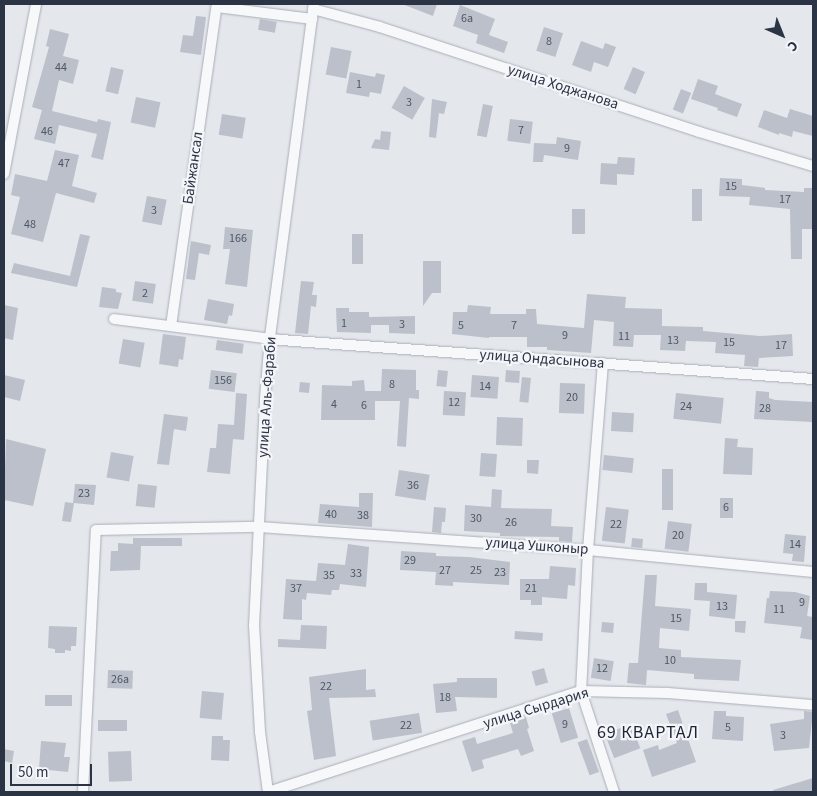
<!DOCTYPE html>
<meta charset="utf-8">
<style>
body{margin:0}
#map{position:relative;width:817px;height:796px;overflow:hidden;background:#e4e7ec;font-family:"Source Sans 3",sans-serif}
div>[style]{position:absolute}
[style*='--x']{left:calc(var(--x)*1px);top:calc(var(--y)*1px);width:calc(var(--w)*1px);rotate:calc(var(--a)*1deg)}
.building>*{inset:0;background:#bbc0ca;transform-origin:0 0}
.roads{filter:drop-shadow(0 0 1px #a9aeb7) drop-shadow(0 0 1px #a9aeb7)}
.street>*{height:10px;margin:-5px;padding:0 5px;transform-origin:5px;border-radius:5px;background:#f7f8fa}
span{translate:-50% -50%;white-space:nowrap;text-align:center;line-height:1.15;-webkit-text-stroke:4.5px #f4f6f9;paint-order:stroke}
.number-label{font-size:12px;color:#4f5766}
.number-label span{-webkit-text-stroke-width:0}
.street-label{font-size:15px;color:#2b3445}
.quarter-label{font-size:18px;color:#1d2536;letter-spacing:1px}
.frame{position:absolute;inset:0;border:5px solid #2b3445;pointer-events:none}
.north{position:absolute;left:757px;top:10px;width:50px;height:50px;-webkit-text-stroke:4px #f4f6f9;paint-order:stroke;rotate:136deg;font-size:14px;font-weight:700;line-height:20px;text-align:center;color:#2b3445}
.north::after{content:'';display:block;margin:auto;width:18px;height:22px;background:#2b3445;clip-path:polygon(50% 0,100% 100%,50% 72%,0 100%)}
.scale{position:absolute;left:10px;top:764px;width:82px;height:22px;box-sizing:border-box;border:2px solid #2b3445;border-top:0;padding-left:6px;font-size:15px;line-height:18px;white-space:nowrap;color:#2b3445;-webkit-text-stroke:4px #f4f6f9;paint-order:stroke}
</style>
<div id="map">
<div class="building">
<i style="clip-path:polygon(402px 4px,437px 4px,433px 16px)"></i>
<i style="clip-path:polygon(460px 5px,495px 19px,489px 35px,508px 42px,504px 53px,476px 43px,478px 35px,453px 26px)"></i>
<i style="clip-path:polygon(196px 16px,206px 17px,201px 55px,180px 52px,183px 35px,193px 36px)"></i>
<i style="left:260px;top:19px;width:17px;height:11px;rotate:10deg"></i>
<i style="left:544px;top:27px;width:20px;height:25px;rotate:18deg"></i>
<i style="clip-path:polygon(50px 29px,69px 34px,63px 56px,79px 60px,73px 84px,59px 80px,52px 111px,97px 122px,98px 119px,111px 122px,103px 160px,91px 157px,97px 134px,59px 125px,55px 144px,34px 139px,42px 110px,32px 107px,49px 47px,46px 46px)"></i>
<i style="clip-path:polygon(581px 41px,603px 49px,605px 43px,616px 47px,608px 67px,594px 62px,591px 72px,572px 65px)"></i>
<i style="left:331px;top:47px;width:21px;height:28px;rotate:11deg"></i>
<i style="left:111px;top:67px;width:13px;height:25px;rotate:13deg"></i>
<i style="left:633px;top:67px;width:13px;height:24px;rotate:23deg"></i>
<i style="clip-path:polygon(350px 72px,375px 77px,376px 73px,385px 75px,381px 94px,370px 92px,369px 97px,346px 93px)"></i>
<i style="clip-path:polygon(698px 79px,718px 86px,715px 94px,742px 104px,737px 117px,717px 110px,718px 108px,691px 99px)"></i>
<i style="left:404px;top:86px;width:24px;height:25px;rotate:30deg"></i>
<i style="left:681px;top:89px;width:11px;height:22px;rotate:22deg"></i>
<i style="left:136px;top:97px;width:25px;height:26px;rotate:12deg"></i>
<i style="clip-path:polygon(432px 99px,447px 102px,444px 114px,439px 113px,436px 138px,429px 137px)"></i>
<i style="left:483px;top:104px;width:10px;height:32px;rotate:11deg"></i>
<i style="clip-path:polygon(790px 109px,813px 116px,813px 136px,793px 131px,792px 137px,779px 133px,779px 135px,758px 127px,764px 110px,787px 118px)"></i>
<i style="left:222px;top:114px;width:24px;height:21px;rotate:9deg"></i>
<i style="left:510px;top:119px;width:23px;height:22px;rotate:7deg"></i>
<i style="clip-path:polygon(381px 131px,391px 132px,389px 150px,371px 148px,375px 139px,380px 140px)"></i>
<i style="clip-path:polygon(557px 137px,581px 141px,578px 160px,544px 155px,543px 162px,533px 162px,534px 143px,556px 144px)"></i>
<i style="clip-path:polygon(55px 150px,79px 155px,72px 186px,97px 193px,94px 203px,56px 193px,43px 242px,11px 234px,20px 197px,11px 195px,15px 174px,47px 181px)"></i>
<i style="clip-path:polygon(618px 157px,635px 158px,634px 175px,617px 174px,617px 185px,600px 184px,601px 163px,617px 164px)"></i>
<i style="clip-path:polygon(720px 178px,742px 179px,742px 185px,765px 188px,765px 190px,804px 192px,804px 188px,813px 188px,813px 229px,802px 229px,802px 259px,791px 259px,790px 209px,749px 205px,750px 197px,719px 196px)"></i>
<i style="left:692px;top:189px;width:10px;height:32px"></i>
<i style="left:147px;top:196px;width:20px;height:26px;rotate:11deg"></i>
<i style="left:572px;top:209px;width:13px;height:25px"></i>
<i style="clip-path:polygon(225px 227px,253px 230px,247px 287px,225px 284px,230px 249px,223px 249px)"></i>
<i style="clip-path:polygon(80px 234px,90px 236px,77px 287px,11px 273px,14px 263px,70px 276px)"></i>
<i style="left:352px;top:234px;width:11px;height:30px"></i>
<i style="clip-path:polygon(191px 241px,211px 245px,209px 255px,199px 253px,195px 280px,186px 279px)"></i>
<i style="clip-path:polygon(423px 261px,441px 261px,441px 293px,432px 293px,423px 306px)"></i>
<i style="left:135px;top:281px;width:21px;height:20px;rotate:8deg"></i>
<i style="clip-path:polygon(301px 281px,314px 282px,312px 295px,317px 295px,316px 307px,311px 306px,308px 334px,295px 333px)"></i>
<i style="clip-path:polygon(102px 287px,116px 289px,116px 292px,122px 293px,118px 309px,99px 307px)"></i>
<i style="clip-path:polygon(587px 294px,626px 297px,625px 308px,662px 309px,662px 326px,703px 327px,703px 331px,760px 336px,792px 334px,793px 356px,759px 358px,758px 367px,744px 366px,745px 355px,715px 353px,716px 342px,686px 341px,685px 351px,660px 350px,661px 335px,634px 335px,633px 347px,613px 346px,614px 322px,594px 320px,591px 353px,547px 350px,547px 347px,527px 347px,527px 337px,489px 337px,489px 338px,452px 334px,453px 312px,467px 312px,468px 305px,491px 307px,490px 314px,526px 314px,526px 309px,536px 309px,537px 324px,584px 328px)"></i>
<i style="clip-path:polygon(208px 299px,234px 304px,232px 316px,229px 315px,227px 324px,204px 320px)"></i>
<i style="clip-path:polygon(4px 305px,18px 308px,13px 340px,4px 338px)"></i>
<i style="clip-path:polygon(336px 308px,349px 308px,349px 312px,369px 312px,369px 317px,415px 316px,415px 334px,389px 333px,389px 325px,371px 325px,371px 333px,337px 332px)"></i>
<i style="clip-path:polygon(163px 334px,186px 337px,183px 360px,179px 359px,178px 367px,159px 364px)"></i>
<i style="left:123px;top:339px;width:22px;height:25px;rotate:10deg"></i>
<i style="left:217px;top:340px;width:27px;height:10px;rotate:8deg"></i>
<i style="clip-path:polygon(382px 369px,416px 370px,416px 390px,419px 390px,419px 399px,409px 398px,406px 447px,397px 446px,400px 401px,375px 401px,375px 420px,321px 420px,322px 385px,352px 386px,352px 381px,364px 380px,365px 391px,381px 391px)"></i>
<i style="left:211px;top:370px;width:26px;height:19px;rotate:7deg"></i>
<i style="left:438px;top:370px;width:10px;height:16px;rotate:6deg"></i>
<i style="left:506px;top:370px;width:14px;height:12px;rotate:4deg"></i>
<i style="clip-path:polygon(4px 375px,25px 380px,20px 401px,4px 397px)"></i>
<i style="left:472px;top:375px;width:27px;height:22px;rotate:4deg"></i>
<i style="left:522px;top:377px;width:9px;height:25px;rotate:6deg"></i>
<i style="left:300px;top:382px;width:10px;height:10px;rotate:6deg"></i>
<i style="left:560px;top:383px;width:25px;height:30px;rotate:2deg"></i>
<i style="left:444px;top:391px;width:22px;height:24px;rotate:3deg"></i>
<i style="clip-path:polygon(756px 391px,769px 392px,769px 398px,775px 400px,813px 402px,813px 422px,754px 419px)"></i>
<i style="clip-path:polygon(236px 393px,247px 394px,244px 440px,233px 439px,230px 474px,207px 472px,210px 448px,216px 448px,218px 424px,234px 425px)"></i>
<i style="left:676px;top:393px;width:48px;height:26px;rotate:6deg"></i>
<i style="left:612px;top:412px;width:22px;height:19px;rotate:3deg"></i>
<i style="clip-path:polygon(164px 414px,188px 417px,186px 431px,174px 429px,169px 465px,157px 464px)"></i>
<i style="left:497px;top:417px;width:26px;height:28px;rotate:2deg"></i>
<i style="clip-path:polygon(725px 438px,738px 439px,737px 447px,753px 448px,752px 475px,723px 474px)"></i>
<i style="clip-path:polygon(6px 439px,46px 449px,33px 506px,4px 500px)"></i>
<i style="left:111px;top:452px;width:23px;height:26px;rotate:10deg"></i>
<i style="left:481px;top:453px;width:16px;height:23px;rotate:4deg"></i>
<i style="left:604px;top:455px;width:30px;height:15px;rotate:6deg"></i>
<i style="clip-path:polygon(527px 460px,539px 460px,538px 474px,527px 473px)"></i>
<i style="left:662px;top:469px;width:11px;height:41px"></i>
<i style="left:399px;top:470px;width:31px;height:26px;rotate:9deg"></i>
<i style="clip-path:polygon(75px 484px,96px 485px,94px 505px,74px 503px,71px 522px,62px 521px,65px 502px,73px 503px)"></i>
<i style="left:138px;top:484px;width:19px;height:22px;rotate:6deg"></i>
<i style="clip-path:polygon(492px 489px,502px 490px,501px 508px,552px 509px,551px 526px,573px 527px,572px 542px,559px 541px,559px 537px,500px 536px,500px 533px,464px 531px,465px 505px,491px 507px)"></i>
<i style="clip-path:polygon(359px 493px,373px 493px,372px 527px,318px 523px,320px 504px,359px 507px)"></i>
<i style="left:720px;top:498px;width:13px;height:20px"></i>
<i style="clip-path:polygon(434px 507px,446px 508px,445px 522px,442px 522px,441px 533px,432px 532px)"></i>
<i style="left:606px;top:507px;width:23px;height:34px;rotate:7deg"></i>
<i style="left:668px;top:521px;width:24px;height:28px;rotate:7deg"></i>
<i style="clip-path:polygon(785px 534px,806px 536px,804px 562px,792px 561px,793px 554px,783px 553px)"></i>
<i style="clip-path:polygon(133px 538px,182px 538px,182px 546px,141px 546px,140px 570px,110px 571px,111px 551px,118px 551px,118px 543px,133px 544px)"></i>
<i style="left:632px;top:538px;width:11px;height:9px;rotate:5deg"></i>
<i style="clip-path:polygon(348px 544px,369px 547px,366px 587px,340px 584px,339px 590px,332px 590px,331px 595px,307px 593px,306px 600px,302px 599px,302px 620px,283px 619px,286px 579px,316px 581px,318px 563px,345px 565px)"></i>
<i style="clip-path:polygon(401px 551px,436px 553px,436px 556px,469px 557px,510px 562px,509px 585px,453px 582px,453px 586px,435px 585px,436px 572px,400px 570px)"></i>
<i style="clip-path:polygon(550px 566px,576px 568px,575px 586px,568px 585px,567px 599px,542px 597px,542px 605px,531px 605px,531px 600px,520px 600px,520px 579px,549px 579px)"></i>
<i style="clip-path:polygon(645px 575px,657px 575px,655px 606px,691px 609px,689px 631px,660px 628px,659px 648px,681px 650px,681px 657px,741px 660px,739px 681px,694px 679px,694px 674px,647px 670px,646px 685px,627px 683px,629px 663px,638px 663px)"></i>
<i style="clip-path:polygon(695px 583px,707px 583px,707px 592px,737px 595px,735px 619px,709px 616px,710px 601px,694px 600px)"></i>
<i style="clip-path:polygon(770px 591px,795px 592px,810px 596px,807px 616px,813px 617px,813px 640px,800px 638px,802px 627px,764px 623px,767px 598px,769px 598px)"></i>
<i style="clip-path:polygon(735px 621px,746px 621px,745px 633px,735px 632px)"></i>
<i style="left:602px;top:622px;width:12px;height:10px;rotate:5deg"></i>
<i style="clip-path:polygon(301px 625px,327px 626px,326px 649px,278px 647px,278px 639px,300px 640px)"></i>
<i style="clip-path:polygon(49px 626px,77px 627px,76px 646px,71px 646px,71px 651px,65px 650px,65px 653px,55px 653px,55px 649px,48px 648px)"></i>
<i style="left:515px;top:631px;width:28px;height:8px;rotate:4deg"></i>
<i style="left:594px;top:658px;width:20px;height:20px;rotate:9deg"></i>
<i style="left:544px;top:668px;width:15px;height:13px;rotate:74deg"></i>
<i style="clip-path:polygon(366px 669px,366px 690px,375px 689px,376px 697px,329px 698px,336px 756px,314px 760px,307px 711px,312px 710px,309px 677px)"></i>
<i style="left:108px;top:670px;width:25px;height:18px;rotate:2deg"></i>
<i style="clip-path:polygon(457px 678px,497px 678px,497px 698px,455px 697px,457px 711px,436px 713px,433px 684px,457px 682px)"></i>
<i style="left:202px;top:691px;width:22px;height:27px;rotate:5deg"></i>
<i style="left:45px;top:695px;width:27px;height:11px"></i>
<i style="left:569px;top:708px;width:31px;height:18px;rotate:73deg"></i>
<i style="clip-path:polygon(678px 710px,696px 762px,652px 777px,643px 750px,658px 745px,659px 750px,677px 743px,666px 714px)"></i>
<i style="clip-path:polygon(714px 711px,726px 711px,726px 716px,744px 717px,743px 741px,712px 739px)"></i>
<i style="clip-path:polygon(804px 711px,813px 712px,809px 748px,774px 751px,770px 724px,804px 719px)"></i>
<i style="left:419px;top:713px;width:20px;height:50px;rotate:81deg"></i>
<i style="clip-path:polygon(526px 717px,529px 728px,527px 729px,534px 751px,521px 756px,518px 749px,482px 760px,484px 768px,472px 772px,462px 741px,475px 737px,477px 744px,513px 733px,510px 723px)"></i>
<i style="left:127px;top:720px;width:11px;height:29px;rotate:90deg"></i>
<i style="left:631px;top:724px;width:26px;height:28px;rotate:69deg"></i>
<i style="clip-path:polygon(212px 736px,223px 736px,223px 740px,230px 740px,229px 761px,211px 760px)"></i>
<i style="left:587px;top:739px;width:35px;height:10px;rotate:70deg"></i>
<i style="clip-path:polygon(41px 741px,66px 743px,64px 757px,70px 757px,68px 772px,39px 769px)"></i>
<i style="clip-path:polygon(4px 749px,14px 751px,12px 763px,4px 761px)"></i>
<i style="left:131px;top:751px;width:30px;height:23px;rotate:88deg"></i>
<i style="clip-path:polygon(813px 778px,813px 792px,774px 792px,773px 790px)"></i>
</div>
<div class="roads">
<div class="street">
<i style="--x:217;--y:7;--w:96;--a:7.2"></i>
<i style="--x:313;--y:9;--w:69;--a:15"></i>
<i style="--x:380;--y:27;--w:336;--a:18.2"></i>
<i style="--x:699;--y:132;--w:119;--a:16.6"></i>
<i style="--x:4;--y:174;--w:173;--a:-79.3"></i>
<i style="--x:114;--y:319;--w:168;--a:7.2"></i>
<i style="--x:281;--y:340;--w:533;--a:4.19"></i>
<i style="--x:171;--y:326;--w:325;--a:-81.9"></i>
<i style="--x:603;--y:363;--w:188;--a:94.6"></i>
<i style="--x:588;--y:550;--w:141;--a:92.8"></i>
<i style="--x:581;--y:691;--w:106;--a:71.9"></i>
<i style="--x:83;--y:792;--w:262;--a:-87.2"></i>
<i style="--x:96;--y:530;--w:163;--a:-1.1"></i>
<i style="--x:259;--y:527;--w:330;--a:4"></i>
<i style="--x:588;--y:550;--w:226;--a:5.6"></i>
<i style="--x:268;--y:792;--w:61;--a:-97.6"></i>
<i style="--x:260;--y:732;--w:106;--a:-93.2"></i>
<i style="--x:254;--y:626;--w:227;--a:-87.2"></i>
<i style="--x:265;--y:399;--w:62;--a:-85.4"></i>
<i style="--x:270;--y:337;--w:336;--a:-82.5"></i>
<i style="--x:268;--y:792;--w:329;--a:-17.9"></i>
<i style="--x:581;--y:691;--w:86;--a:1.3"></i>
<i style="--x:667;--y:693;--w:146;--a:4.7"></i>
</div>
</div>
<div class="number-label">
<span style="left:467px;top:19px">6а</span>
<span style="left:549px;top:42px">8</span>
<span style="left:61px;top:68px">44</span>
<span style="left:359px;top:85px">1</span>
<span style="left:409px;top:103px">3</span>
<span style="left:521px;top:131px">7</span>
<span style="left:47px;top:132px">46</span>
<span style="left:567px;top:149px">9</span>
<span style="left:64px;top:164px">47</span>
<span style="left:731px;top:187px">15</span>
<span style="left:785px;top:200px">17</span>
<span style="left:154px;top:211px">3</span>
<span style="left:30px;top:225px">48</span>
<span style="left:238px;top:239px">166</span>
<span style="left:145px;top:294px">2</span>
<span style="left:344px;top:324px">1</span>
<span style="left:402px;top:325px">3</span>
<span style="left:461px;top:326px">5</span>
<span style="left:514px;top:326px">7</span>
<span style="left:565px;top:336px">9</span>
<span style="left:624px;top:337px">11</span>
<span style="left:673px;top:341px">13</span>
<span style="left:729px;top:343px">15</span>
<span style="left:781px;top:346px">17</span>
<span style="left:223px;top:381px">156</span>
<span style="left:392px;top:385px">8</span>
<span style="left:485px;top:387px">14</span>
<span style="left:572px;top:398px">20</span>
<span style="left:454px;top:403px">12</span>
<span style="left:334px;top:405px">4</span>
<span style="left:364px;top:406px">6</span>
<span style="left:686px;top:407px">24</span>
<span style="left:765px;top:409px">28</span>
<span style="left:413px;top:486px">36</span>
<span style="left:84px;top:494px">23</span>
<span style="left:726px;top:508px">6</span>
<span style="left:331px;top:515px">40</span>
<span style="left:363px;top:516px">38</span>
<span style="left:476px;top:519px">30</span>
<span style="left:511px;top:523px">26</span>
<span style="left:616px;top:525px">22</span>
<span style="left:678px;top:536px">20</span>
<span style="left:795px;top:545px">14</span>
<span style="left:410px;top:561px">29</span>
<span style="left:445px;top:571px">27</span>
<span style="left:476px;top:571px">25</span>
<span style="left:500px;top:573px">23</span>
<span style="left:356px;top:574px">33</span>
<span style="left:329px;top:576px">35</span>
<span style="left:296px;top:589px">37</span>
<span style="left:531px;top:589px">21</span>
<span style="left:802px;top:603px">9</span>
<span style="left:722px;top:607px">13</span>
<span style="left:779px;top:610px">11</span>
<span style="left:676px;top:619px">15</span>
<span style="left:670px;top:661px">10</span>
<span style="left:602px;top:669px">12</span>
<span style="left:120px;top:680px">26а</span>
<span style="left:326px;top:687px">22</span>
<span style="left:445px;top:698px">18</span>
<span style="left:565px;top:725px">9</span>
<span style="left:406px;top:726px">22</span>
<span style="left:728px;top:728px">5</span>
<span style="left:783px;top:736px">3</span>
</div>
<div class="street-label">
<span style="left:563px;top:87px;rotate:18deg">улица Ходжанова</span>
<span style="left:193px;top:168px;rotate:-82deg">Байжансал</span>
<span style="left:542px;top:359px;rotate:4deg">улица Ондасынова</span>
<span style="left:267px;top:397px;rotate:-86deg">улица Аль-Фараби</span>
<span style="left:537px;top:546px;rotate:4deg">улица Ушконыр</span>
<span style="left:536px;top:708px;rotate:-17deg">улица Сырдария</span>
</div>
<div class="quarter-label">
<span style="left:648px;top:733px">69 КВАРТАЛ</span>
</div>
<div class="frame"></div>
<div class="north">С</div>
<div class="scale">50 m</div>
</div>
